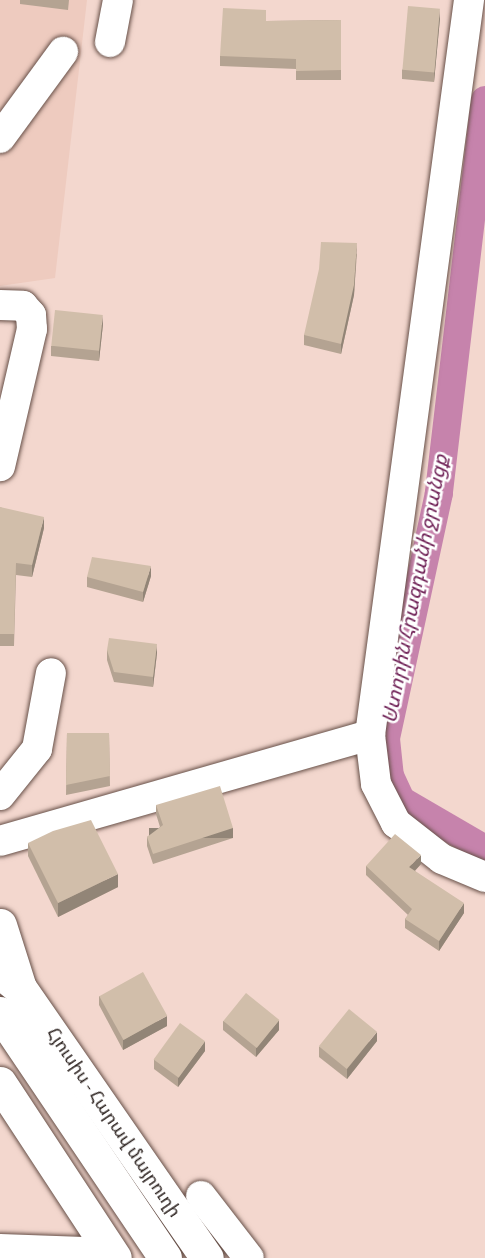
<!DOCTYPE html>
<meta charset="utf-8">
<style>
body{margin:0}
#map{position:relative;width:485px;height:1258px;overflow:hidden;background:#f3d7ce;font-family:"Source Sans 3","Noto Sans Armenian",sans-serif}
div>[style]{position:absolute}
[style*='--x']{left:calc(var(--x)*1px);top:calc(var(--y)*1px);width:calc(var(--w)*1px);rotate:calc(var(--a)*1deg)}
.built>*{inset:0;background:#eecbbf}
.canal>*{height:28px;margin:-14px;padding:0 14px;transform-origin:14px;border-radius:14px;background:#c683ac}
.roads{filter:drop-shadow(0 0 2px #675048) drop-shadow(0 0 2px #675048)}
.minor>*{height:30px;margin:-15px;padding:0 15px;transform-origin:15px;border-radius:15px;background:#fff}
.major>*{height:33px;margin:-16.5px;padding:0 16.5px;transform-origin:16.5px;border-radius:16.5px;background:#fff}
.highway>*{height:33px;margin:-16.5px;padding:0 16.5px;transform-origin:16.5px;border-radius:16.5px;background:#fff}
.wall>*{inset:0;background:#b4a392}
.shaded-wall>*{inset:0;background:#928577;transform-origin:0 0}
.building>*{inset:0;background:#d1beaa;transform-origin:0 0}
span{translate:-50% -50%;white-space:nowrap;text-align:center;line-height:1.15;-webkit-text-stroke:5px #fff;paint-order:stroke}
.street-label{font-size:18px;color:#2c221f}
.water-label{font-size:20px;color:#6d1e54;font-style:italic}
</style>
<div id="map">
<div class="built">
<i style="clip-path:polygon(0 0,87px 0,55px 278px,0 286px)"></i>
</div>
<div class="canal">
<i style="--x:485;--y:100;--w:396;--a:96.7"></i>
<i style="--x:439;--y:493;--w:252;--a:102.2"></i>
<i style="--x:386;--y:739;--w:37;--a:84"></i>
<i style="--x:390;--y:776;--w:26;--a:65"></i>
<i style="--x:401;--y:800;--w:97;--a:30.3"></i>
</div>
<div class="roads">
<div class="minor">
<i style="--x:469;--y:0;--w:742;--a:97.67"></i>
<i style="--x:370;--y:735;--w:49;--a:83"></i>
<i style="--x:376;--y:784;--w:44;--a:62.9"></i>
<i style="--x:396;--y:823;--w:58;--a:38"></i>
<i style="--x:442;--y:859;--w:47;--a:22.7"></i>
<i style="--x:110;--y:42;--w:43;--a:-79.2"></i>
<i style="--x:0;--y:138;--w:107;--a:-53.8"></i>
<i style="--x:0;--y:305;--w:23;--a:2"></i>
<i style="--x:23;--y:306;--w:12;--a:48"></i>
<i style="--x:31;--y:315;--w:14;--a:86"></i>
<i style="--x:32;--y:329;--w:141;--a:103.1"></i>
<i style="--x:0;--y:795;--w:59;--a:-51.2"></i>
<i style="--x:37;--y:749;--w:77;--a:-79.6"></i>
<i style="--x:0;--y:841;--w:385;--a:-16"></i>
<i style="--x:201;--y:1196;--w:78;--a:52.3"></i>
<i style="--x:0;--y:1249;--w:112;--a:2"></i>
</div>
<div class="major">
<i style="--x:0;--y:1083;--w:209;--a:56.7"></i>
</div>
<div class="highway">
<i style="--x:0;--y:925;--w:66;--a:72.4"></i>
<i style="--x:0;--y:972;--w:26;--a:39"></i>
<i style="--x:20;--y:988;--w:328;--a:55.3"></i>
<i style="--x:0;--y:1013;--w:295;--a:56"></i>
</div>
</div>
<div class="wall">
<i style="clip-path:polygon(20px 0,69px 0,68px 10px,20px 4px)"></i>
<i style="clip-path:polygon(440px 18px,434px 82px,402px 79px,402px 70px)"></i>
<i style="clip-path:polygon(341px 20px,341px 80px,296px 80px,296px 69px,220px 66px,220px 56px,266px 21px)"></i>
<i style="clip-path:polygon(357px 253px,354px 295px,341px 354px,304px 345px,304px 335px)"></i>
<i style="clip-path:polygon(103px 324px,99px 361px,51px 356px,51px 346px)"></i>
<i style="clip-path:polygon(0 507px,44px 528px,32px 577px,16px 575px,14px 646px,0 646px)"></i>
<i style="clip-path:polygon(151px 576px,143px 602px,87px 587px,87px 577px)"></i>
<i style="clip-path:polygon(107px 650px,157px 653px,153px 687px,114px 682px,107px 660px)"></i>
<i style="clip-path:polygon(67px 733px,109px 733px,110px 786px,66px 795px)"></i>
<i style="clip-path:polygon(156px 805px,233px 838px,153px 864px,147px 846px,147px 837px,160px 827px,156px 814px)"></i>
<i style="clip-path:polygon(28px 843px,118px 887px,58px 917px,28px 856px)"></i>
<i style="clip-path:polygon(421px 864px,415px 871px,464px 913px,439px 951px,405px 928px,405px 919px,408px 915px,366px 875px,366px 866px)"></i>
<i style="clip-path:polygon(99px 996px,167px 1026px,123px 1050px,99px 1005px)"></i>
<i style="clip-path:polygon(223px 1021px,279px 1030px,256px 1057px,223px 1030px)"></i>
<i style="clip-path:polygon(377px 1041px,347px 1079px,319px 1057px,319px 1047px)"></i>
<i style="clip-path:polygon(205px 1051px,178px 1087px,154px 1069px,154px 1060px)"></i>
</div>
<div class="shaded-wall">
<i style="clip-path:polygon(440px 9px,440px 18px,434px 82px,434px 72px)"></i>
<i style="clip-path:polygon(357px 243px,354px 295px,341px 354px,341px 344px)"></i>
<i style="clip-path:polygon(103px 315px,103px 324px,99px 361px,99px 352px)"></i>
<i style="clip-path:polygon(44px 517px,44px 528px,32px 577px,32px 565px)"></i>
<i style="clip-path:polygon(151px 566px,151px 576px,143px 602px,143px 592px)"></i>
<i style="clip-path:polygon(157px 644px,157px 653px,153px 687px,153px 677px)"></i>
<i style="left:233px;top:828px;width:10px;height:84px;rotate:90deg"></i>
<i style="clip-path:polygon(421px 855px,421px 864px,409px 877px,409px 867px)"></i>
<i style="clip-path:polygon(118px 874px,118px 887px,58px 917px,58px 903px)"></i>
<i style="clip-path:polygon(464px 903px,464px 913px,439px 951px,439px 941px)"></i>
<i style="clip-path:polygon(167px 1016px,167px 1026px,123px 1050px,123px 1040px)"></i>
<i style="clip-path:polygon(279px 1020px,279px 1030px,256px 1057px,256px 1048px)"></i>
<i style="clip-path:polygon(377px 1032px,377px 1041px,347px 1079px,347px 1069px)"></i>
<i style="clip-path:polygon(205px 1041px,205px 1051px,178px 1087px,178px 1078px)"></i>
</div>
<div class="building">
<i style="left:408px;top:6px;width:32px;height:64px;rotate:5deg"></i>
<i style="clip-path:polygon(223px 8px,266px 10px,266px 21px,341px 20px,341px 70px,296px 71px,296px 59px,220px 56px)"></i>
<i style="clip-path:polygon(321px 242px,357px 243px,354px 285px,341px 344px,304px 335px,319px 269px)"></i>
<i style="left:55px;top:310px;width:48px;height:36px;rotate:6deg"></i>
<i style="clip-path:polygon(0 507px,44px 517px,32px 565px,16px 563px,14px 634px,0 634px)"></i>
<i style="clip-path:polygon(92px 557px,151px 566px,143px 592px,87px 577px)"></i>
<i style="clip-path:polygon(109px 638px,157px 644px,153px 677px,114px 672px,107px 650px)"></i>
<i style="clip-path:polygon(67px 733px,109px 733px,110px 776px,66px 785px)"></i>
<i style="clip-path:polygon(220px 786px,233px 828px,153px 854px,147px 837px,163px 825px,156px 805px)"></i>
<i style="clip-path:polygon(91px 820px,118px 874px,58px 903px,28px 843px,53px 831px)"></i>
<i style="clip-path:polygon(395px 834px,421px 855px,409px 867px,464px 903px,439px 941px,405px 919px,412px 909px,366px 866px)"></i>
<i style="left:143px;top:972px;width:50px;height:50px;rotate:61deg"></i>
<i style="left:246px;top:993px;width:43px;height:36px;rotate:39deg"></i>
<i style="left:349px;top:1009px;width:36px;height:48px;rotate:39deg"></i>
<i style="left:180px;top:1023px;width:31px;height:45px;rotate:36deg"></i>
</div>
<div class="street-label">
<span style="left:113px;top:1123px;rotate:56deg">Հյուսիս - Հարավ մայրուղի</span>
</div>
<div class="water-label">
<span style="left:416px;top:589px;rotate:-79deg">Ստորին Հրազդանի ջրանցք</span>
</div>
</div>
